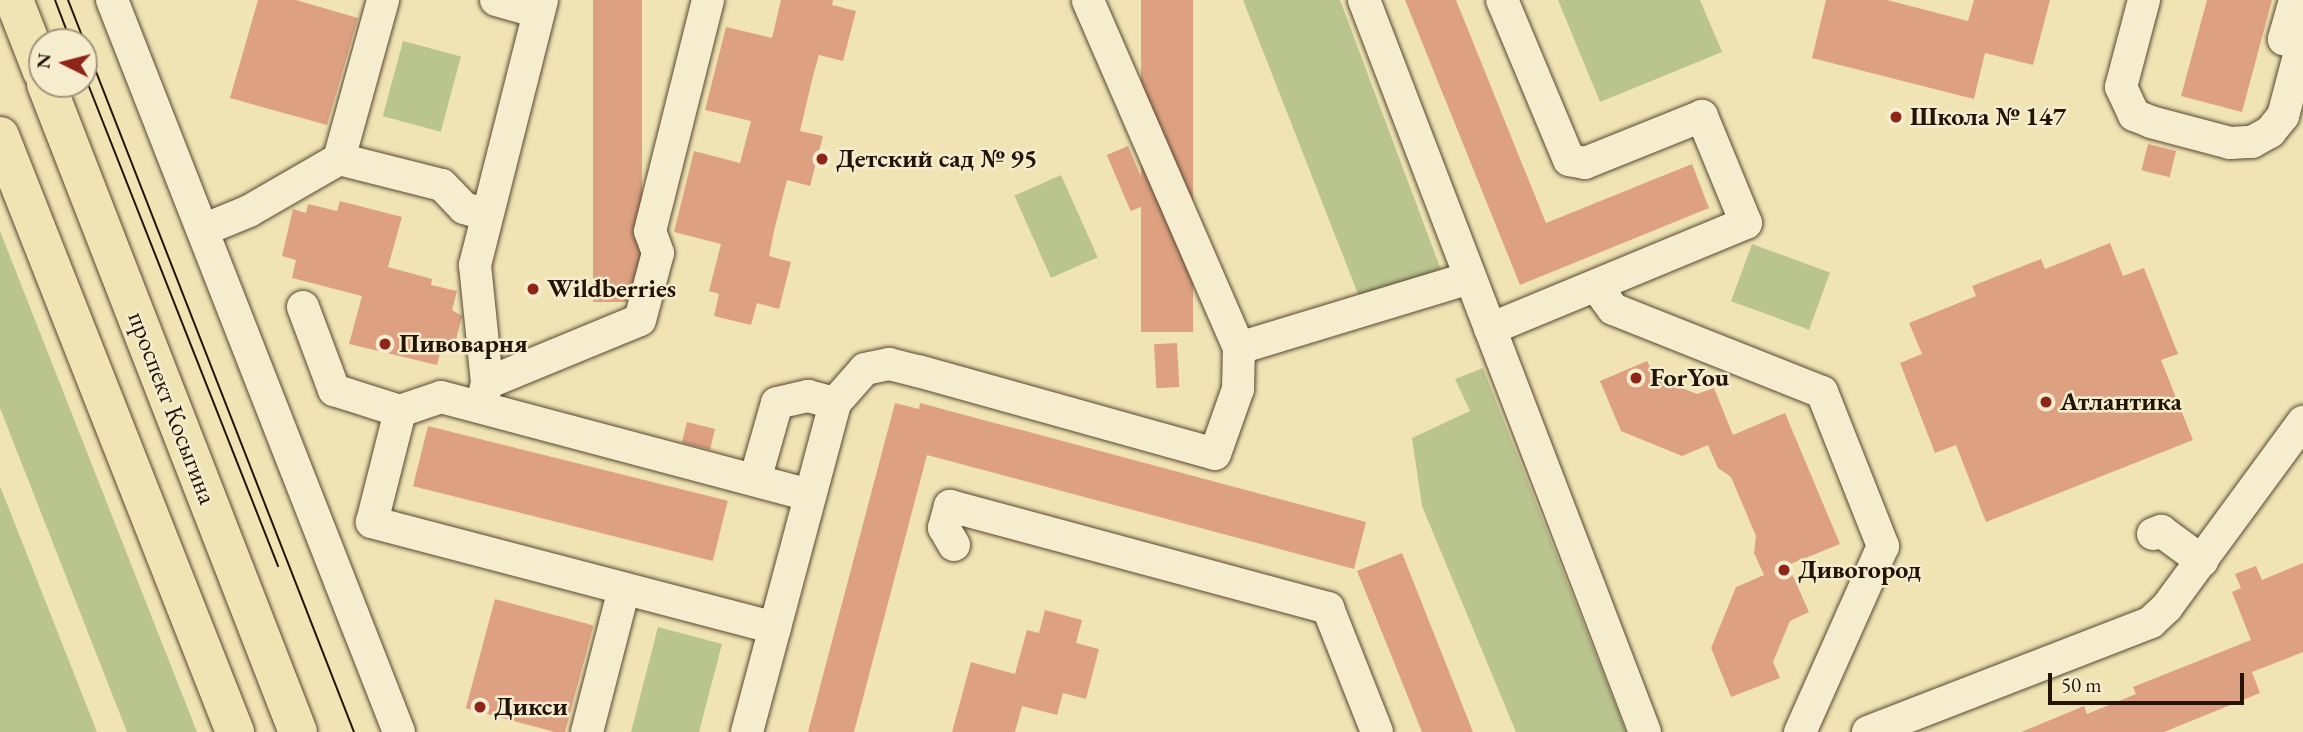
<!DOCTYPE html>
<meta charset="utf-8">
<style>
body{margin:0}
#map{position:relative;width:2303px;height:732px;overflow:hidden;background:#f1e4b4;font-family:"EB Garamond",serif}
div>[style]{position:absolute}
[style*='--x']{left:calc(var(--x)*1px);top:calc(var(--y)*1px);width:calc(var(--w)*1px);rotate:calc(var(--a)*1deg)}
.green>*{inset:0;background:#b9c48e;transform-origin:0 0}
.building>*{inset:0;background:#dda181;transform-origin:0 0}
.roads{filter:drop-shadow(0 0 2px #574832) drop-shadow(0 0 2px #574832)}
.minor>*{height:32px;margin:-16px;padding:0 16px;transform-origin:16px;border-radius:16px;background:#f6edce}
.major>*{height:38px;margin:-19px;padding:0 19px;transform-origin:19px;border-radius:19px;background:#f1e4b4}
.tram>*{height:2px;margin:-1px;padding:0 1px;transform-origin:1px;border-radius:1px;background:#241407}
.dots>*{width:19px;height:19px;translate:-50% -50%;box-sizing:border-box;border:4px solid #f6edce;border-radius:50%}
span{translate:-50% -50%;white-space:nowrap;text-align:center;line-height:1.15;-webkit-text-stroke:5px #f6edce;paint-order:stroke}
.poi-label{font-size:26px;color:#241407;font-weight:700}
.left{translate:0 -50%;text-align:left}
.street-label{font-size:26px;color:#241407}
.north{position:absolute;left:28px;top:28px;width:70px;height:70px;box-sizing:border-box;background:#f6edce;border:2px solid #a2967e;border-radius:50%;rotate:276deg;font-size:19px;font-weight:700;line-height:28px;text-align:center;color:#241407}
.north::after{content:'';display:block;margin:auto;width:24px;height:32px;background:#8f2418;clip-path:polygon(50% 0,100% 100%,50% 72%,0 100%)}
.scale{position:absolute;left:2048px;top:673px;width:196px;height:32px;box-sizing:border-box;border:4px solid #241407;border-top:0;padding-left:9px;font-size:21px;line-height:24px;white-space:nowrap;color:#241407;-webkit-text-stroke:5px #f6edce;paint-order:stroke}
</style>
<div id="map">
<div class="green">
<i style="clip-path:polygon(1243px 0,1340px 0,1443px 275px,1360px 299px)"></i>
<i style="clip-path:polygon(1558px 0,1700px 0,1722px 52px,1600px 102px)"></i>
<i style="left:403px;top:41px;width:60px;height:78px;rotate:15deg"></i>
<i style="left:1061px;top:175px;width:90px;height:51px;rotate:66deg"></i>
<i style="clip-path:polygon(0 231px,197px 732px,127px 732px,0 408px)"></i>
<i style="left:1752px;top:244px;width:83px;height:61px;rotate:20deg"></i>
<i style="clip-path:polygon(1483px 368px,1626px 732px,1516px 732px,1422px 506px,1412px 438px,1470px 411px,1455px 379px)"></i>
<i style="clip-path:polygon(0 486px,97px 732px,0 732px)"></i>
<i style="clip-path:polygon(658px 627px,722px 644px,699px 732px,631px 732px)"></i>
</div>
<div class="building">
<i style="clip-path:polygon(258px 0,296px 0,358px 18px,327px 125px,230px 98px)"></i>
<i style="left:593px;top:0;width:49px;height:302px"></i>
<i style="clip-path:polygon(781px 0,833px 0,832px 5px,856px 11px,843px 61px,819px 55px,813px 76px,800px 131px,823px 136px,810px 186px,787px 180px,774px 231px,769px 256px,791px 262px,779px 309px,757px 303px,751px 325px,714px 316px,719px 294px,709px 291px,721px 244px,674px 232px,694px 151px,740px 163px,751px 121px,705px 110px,726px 27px,772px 38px)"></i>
<i style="left:1141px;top:0;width:52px;height:332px"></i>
<i style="clip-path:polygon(1405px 0,1456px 0,1546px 223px,1692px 164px,1709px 208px,1520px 285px)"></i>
<i style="clip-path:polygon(1826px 0,1887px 0,1968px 21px,1974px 0,2050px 0,2033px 65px,1985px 53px,1974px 99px,1812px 58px)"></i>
<i style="clip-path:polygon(2207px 0,2272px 0,2242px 112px,2181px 96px)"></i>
<i style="left:2148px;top:144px;width:29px;height:27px;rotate:14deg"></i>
<i style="left:1128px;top:146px;width:61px;height:23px;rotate:67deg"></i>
<i style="clip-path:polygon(340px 201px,402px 217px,388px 267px,432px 279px,431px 285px,457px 291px,452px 310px,462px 316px,454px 348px,442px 345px,437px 365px,349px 344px,362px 296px,292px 278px,296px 260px,282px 256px,293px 209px,306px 213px,308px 204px,337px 211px)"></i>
<i style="clip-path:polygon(2110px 243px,2123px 276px,2144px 268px,2178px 354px,2161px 360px,2193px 440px,1986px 522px,1956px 445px,1935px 453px,1900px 363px,1922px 354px,1909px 323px,1976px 296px,1972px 286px,2041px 259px,2045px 269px)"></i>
<i style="left:1177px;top:343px;width:44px;height:23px;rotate:87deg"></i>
<i style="clip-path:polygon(1647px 361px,1656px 378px,1697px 394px,1714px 388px,1733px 435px,1785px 413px,1840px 544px,1788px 565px,1809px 612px,1790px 621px,1773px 662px,1780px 678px,1731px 697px,1711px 648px,1736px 587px,1764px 575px,1754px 553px,1756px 536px,1731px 477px,1718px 468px,1708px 445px,1682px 456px,1621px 431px,1600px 381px)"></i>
<i style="clip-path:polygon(895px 403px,919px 409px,920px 403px,1366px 522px,1354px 569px,927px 455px,854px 732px,808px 732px)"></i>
<i style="left:687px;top:422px;width:29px;height:21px;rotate:14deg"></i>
<i style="left:428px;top:426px;width:309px;height:62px;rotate:14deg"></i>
<i style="clip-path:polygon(1402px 553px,1473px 732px,1422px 732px,1379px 625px,1357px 571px)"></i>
<i style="clip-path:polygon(2303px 563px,2303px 652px,2252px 672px,2260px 693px,2164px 732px,2021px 732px,2084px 706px,2087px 714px,2136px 694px,2133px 687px,2251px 640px,2232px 592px,2241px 588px,2235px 574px,2256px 566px,2262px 580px)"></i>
<i style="left:495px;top:599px;width:102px;height:113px;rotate:15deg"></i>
<i style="clip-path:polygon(1045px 610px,1082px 620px,1076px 643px,1099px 649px,1086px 699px,1063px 693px,1057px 715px,1022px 706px,1015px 732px,952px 732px,971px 662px,1015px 674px,1027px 630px,1039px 633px)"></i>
</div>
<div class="roads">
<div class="minor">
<i style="--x:112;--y:0;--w:786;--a:68.59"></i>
<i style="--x:496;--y:0;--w:44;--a:15.9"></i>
<i style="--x:1364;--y:0;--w:784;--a:69"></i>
<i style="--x:2144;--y:0;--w:90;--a:104.8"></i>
<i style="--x:2121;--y:87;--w:31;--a:65"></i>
<i style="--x:2134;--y:115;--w:18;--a:22"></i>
<i style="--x:2151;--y:122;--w:82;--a:14.9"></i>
<i style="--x:2230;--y:143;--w:22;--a:-3"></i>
<i style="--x:2252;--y:142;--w:21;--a:-29"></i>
<i style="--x:2270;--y:132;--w:21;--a:-51"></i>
<i style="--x:2283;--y:116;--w:74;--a:-75.2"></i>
<i style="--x:2295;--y:0;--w:41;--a:105.8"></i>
<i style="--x:2284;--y:39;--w:20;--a:15"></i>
<i style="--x:339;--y:159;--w:165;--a:-74.5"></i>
<i style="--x:203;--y:230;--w:50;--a:-22.4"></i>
<i style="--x:249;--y:211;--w:104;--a:-30"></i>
<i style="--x:339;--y:159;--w:106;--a:14.2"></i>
<i style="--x:442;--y:185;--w:32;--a:46"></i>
<i style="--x:464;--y:208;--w:24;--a:17"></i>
<i style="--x:1597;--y:287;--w:27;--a:54"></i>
<i style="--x:1613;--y:309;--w:225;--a:21.7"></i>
<i style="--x:1822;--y:392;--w:166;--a:68.4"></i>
<i style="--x:1883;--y:546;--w:204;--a:114"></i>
<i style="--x:303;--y:307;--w:89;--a:69.5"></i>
<i style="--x:334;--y:390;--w:69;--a:17.7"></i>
<i style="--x:1490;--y:329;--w:277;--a:-22.5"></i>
<i style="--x:1746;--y:223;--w:116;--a:-112.4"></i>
<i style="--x:1702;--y:116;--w:126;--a:158.1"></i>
<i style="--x:1585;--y:163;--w:16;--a:-169"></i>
<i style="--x:1569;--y:160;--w:173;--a:-112.7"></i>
<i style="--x:1239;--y:348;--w:240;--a:-16.9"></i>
<i style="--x:487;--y:383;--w:165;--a:-22.4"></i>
<i style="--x:640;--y:320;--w:69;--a:-75"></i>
<i style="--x:658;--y:253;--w:23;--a:-110"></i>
<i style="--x:650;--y:231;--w:238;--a:-75.9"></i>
<i style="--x:482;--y:402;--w:20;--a:-75"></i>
<i style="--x:487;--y:383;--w:119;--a:-95.8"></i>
<i style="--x:475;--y:265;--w:273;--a:-75.8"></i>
<i style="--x:755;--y:480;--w:80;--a:-74.1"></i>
<i style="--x:777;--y:403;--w:32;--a:-13"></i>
<i style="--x:808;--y:396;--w:28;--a:15"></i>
<i style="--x:2153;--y:534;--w:9;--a:-21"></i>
<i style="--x:2161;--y:531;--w:51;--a:36.2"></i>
<i style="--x:954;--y:545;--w:20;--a:-120"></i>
<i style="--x:944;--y:528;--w:23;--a:-75"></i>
<i style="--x:950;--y:506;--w:392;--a:15.1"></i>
<i style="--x:1328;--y:608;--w:133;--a:68.4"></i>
<i style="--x:775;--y:628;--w:417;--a:-165.3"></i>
<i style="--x:372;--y:522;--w:114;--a:-75.8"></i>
<i style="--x:400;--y:411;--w:43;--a:-18.9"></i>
<i style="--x:441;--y:397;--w:382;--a:14.9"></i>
<i style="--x:587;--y:732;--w:148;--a:-75.5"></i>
<i style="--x:747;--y:732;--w:341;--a:-75"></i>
<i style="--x:835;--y:403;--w:45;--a:-48.6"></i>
<i style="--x:865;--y:369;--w:25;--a:-12"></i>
<i style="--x:889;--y:364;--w:30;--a:14"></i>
<i style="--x:918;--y:371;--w:308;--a:15.6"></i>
<i style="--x:1215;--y:454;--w:69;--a:-70.5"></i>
<i style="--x:1238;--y:389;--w:41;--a:-88.6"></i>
<i style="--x:1239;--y:348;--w:379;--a:-113.5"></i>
<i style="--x:1868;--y:732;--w:304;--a:-21.2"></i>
<i style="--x:2151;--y:622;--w:22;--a:-43"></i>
<i style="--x:2167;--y:607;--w:230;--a:-53.7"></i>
</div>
<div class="major">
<i style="--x:14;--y:0;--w:77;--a:68.7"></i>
<i style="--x:46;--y:84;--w:695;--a:68.75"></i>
<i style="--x:0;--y:136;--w:641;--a:68.48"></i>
</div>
</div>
<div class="tram">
<i style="--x:55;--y:0;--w:45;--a:69.1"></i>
<i style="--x:68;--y:0;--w:786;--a:68.66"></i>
<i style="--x:84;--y:74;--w:529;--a:68.48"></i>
</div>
<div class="dots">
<i style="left:1896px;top:117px;background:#8f2418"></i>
<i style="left:822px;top:159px;background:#8f2418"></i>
<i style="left:533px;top:289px;background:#8f2418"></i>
<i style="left:385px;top:344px;background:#8f2418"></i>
<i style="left:1636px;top:378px;background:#8f2418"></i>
<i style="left:2046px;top:402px;background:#8f2418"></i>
<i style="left:1784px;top:570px;background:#8f2418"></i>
<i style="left:480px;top:707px;background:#8f2418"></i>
</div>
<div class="poi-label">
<span class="left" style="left:1910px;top:117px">Школа № 147</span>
<span class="left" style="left:836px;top:159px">Детский сад № 95</span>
<span class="left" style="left:547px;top:289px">Wildberries</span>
<span class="left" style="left:399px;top:344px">Пивоварня</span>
<span class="left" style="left:1650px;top:378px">ForYou</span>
<span class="left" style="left:2060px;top:402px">Атлантика</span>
<span class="left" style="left:1798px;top:570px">Дивогород</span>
<span class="left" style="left:494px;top:707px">Дикси</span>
</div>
<div class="street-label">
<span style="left:172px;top:408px;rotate:69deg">проспект Косыгина</span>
</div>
<div class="north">N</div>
<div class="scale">50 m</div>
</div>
